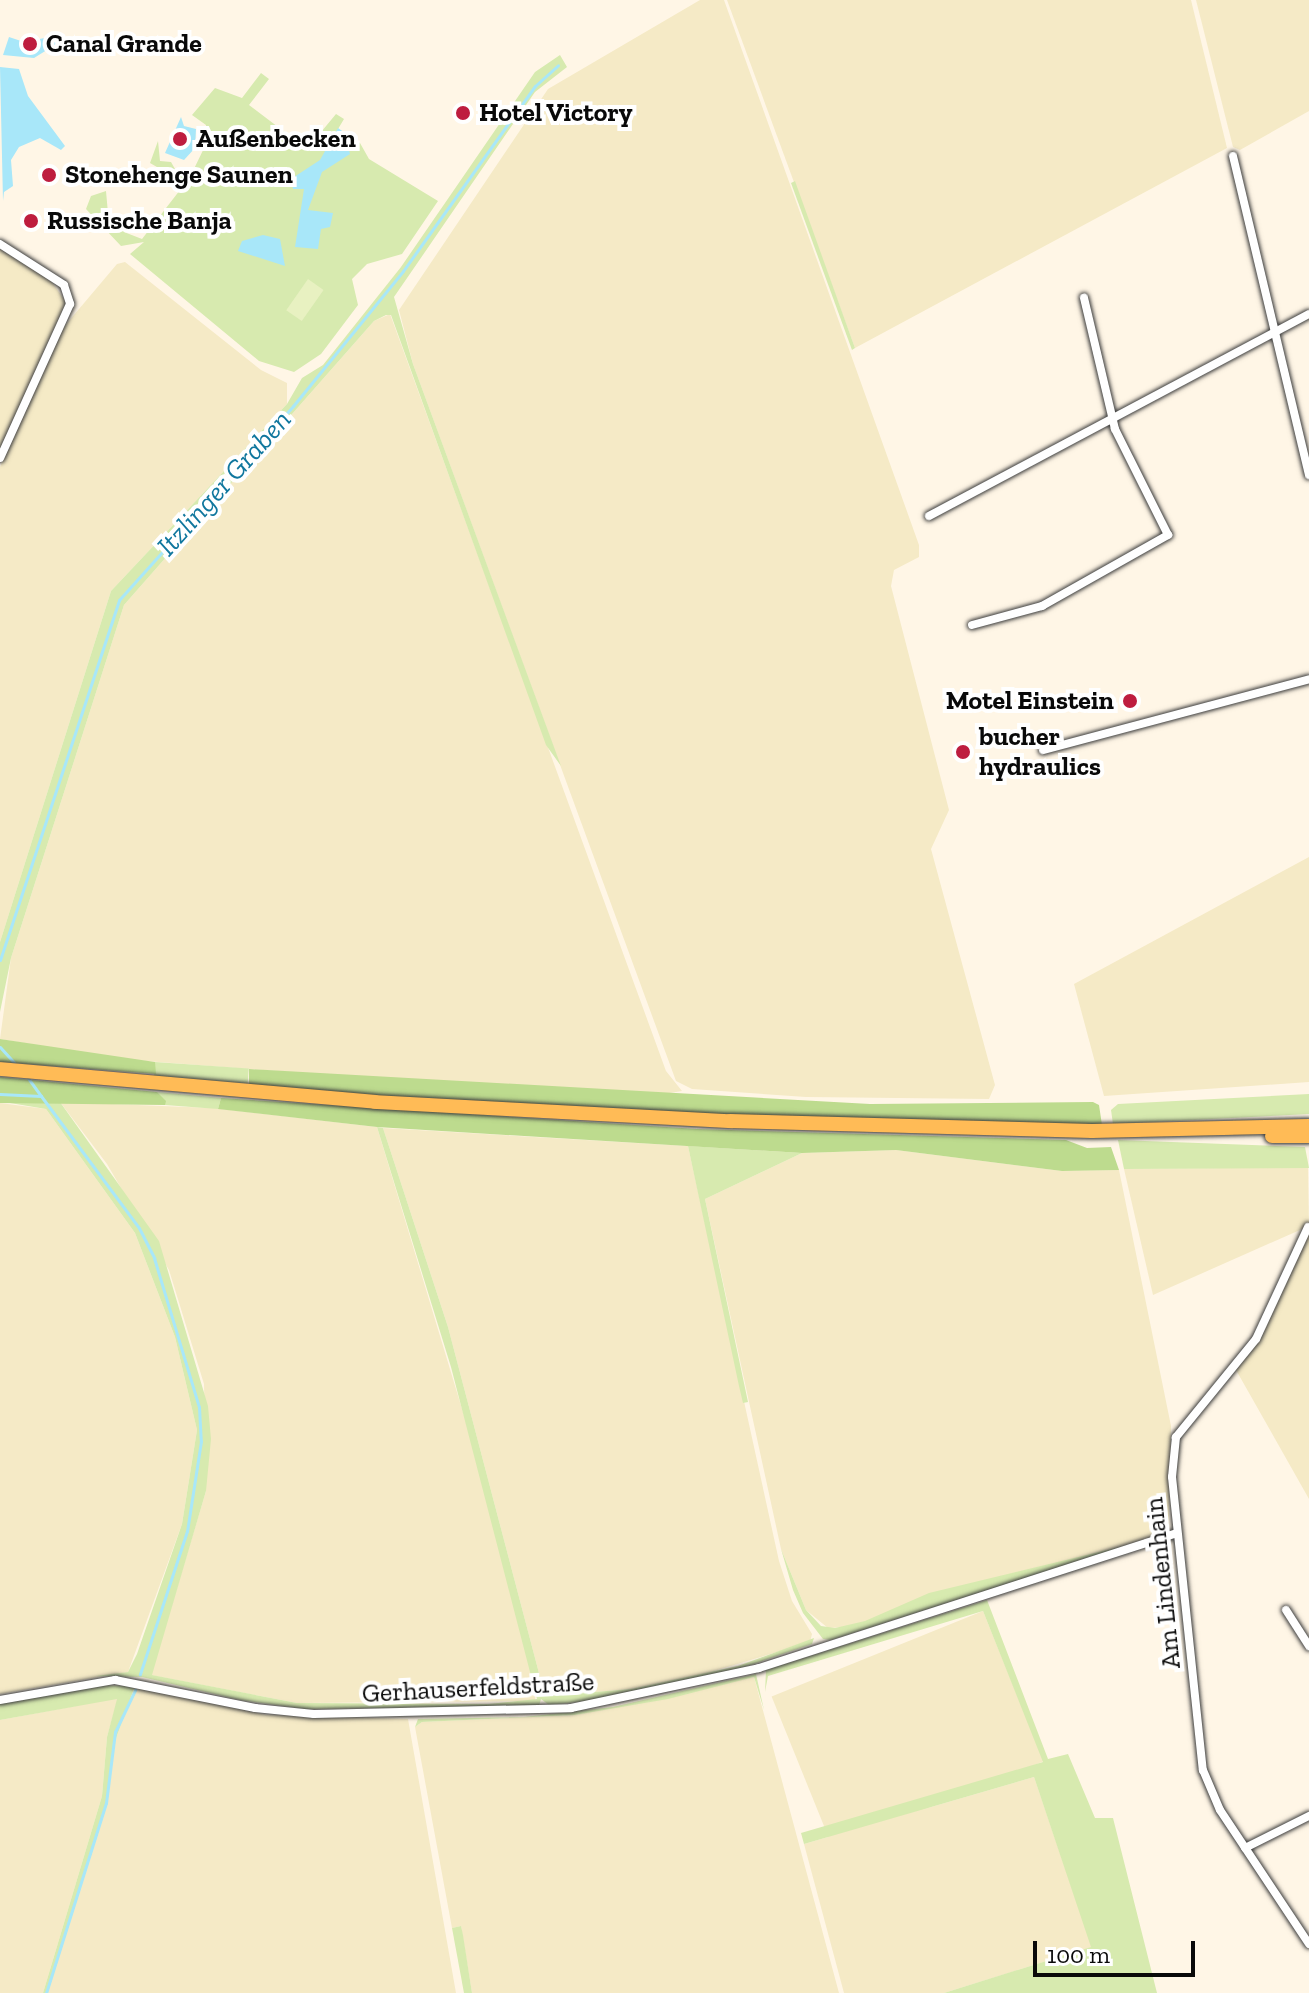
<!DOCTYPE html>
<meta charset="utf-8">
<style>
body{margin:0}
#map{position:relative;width:1309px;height:1993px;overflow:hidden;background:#fff6e6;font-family:"Zilla Slab",serif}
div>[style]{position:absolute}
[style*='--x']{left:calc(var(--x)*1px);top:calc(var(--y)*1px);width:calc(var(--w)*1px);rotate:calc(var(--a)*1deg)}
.farmland>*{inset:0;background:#f5eac6;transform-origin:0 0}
.green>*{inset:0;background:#d7eaaf;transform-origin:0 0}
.forest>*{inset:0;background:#bddb8e}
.pitch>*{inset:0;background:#e8f1c1;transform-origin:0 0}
.water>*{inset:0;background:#a8e7f9}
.stream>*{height:3px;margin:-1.5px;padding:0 1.5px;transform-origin:1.5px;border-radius:1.5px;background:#a8e7f9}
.roads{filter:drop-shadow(0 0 2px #3c3c3c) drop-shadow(0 0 2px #3c3c3c)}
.street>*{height:8px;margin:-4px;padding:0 4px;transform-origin:4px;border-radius:4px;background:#fff}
.primary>*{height:14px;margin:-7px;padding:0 7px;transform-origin:7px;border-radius:7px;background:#ffbb56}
.dots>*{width:22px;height:22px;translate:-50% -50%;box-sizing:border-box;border:4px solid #fff;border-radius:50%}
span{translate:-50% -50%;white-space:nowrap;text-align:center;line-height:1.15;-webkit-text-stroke:8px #fff;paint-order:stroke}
.poi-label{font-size:26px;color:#090909;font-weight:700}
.left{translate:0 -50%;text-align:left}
.right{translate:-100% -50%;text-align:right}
.street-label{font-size:26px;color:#090909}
.water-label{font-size:28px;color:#10779e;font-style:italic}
.scale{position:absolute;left:1033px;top:1941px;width:162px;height:36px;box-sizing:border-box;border:4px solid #090909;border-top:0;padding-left:10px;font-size:24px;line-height:28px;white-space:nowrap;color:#090909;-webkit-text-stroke:6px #fff;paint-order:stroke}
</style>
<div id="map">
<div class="farmland">
<i style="clip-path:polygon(700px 0,724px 0,919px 545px,919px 557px,894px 570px,891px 586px,949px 810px,931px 849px,995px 1085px,989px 1099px,806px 1097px,692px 1089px,676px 1081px,413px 364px,399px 310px,548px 89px)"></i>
<i style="clip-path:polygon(727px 0,1191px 0,1227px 148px,855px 348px)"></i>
<i style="clip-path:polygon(1196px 0,1309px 0,1309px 111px,1240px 150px,1233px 147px)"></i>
<i style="clip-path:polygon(0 249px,51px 281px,66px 302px,0 449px)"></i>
<i style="clip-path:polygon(125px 262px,261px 370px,287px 383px,287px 404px,111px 591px,0 942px,0 467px,63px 328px,117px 264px)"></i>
<i style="clip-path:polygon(390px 314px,666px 1071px,682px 1091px,657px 1095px,329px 1075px,120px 1059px,0 1039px,11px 958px,124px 605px,374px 321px)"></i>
<i style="clip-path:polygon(1309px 857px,1309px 1082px,1104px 1096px,1074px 984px)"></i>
<i style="clip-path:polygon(60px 1102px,213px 1108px,377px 1127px,478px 1462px,536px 1683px,535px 1701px,297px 1703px,151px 1675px,206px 1491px,204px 1384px,169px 1270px,107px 1164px)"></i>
<i style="clip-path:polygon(0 1103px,46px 1109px,135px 1233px,175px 1337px,197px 1430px,182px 1524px,128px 1672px,0 1694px)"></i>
<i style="clip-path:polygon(383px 1128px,688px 1146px,779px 1561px,792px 1601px,812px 1634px,810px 1642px,704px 1674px,631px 1689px,545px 1696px,448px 1327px)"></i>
<i style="clip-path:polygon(896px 1150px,1062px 1171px,1119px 1170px,1171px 1426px,1169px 1523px,1158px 1535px,1136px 1543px,847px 1627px,828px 1628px,806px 1610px,781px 1549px,705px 1199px,802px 1153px)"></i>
<i style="clip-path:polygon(1308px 1167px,1309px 1226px,1153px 1295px,1124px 1169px)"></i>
<i style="clip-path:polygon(1309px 1233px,1309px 1499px,1236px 1370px,1266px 1326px)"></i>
<i style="left:983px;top:1611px;width:162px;height:228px;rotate:68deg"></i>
<i style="clip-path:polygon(754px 1677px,839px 1993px,472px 1993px,461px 1926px,452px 1928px,415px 1727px,422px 1722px,575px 1715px)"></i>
<i style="clip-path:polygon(135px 1686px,266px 1715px,408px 1719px,456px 1993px,48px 1993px,107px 1805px,114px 1744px)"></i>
<i style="clip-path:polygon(118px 1698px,107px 1737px,102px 1796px,43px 1993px,0 1993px,0 1720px)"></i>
<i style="clip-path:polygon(1034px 1777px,1092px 1947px,944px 1993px,844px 1993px,804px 1844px)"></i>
</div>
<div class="green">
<i style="clip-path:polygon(560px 55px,567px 67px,535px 92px,394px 297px,413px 364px,561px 766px,546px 745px,391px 315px,386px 315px,374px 321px,124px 605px,11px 958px,0 1012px,0 942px,111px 591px,287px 404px,302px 378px,323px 365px,401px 267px,535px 72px)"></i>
<i style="clip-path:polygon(261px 73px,269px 79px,249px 105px,307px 149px,336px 114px,344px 119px,338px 129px,360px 143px,369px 159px,438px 201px,402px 254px,367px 264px,352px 279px,358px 305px,321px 354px,294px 372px,259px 361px,130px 254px,144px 242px,121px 246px,86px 209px,91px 196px,106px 191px,108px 213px,121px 221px,124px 232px,142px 239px,180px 190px,176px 178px,150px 163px,158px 141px,160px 161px,171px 162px,179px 176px,191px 175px,207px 142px,206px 125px,192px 115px,215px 88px,242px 98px)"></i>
<i style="clip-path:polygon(795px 181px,855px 348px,852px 350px,791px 183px)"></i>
<i style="left:155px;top:1062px;width:94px;height:15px;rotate:4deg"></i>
<i style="clip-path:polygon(157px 1092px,221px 1098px,218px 1109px,165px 1105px)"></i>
<i style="clip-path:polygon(1309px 1094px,1309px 1114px,1113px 1124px,1111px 1110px,1118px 1104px)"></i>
<i style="clip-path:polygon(60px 1102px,159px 1241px,208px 1406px,211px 1439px,206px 1491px,152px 1675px,297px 1703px,489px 1704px,537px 1699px,451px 1367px,377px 1127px,383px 1128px,448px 1327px,545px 1696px,631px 1689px,738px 1666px,814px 1638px,812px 1644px,727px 1673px,596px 1700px,549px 1705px,541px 1699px,539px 1706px,306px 1709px,240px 1700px,142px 1677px,95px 1676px,128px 1672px,137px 1654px,182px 1524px,197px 1430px,175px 1337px,135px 1233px,46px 1109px,10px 1103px)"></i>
<i style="clip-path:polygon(1118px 1140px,1305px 1147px,1309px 1168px,1124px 1169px)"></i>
<i style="clip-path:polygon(688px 1146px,802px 1153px,705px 1199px,748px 1402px,743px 1403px,739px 1386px)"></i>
<i style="clip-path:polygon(1136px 1543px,831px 1640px,823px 1639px,803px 1613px,793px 1590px,781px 1549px,806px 1610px,821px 1626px,835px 1628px,865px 1621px,929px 1593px)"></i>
<i style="clip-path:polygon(987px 1600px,1048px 1759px,1068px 1754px,1095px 1818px,1113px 1818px,1157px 1993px,944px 1993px,1091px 1947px,1034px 1777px,804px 1844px,801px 1833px,1043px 1762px,983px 1611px,768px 1676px,765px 1692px,766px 1670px)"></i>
<i style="clip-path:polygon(756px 1674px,764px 1710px,754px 1677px,668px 1699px,575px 1715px,422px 1722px,415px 1727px,418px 1719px,524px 1717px,613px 1707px)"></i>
<i style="clip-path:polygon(92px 1685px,135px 1686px,114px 1744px,107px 1805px,48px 1993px,43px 1993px,102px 1796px,107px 1737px,117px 1699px,0 1720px,0 1704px)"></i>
<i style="clip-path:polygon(461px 1926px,463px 1935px,472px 1993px,464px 1993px,452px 1928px)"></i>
</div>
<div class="forest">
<i style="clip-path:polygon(0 1039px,155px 1062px,156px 1074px,0 1062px)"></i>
<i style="clip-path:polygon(249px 1069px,870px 1104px,1093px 1102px,1099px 1105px,1102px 1125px,675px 1113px,433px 1100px,249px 1086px)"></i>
<i style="clip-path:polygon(0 1077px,157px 1092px,166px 1101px,165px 1105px,0 1103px)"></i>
<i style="clip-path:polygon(221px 1098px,697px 1129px,1066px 1140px,1087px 1148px,1111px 1147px,1119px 1170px,1062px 1171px,896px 1150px,802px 1153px,377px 1127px,218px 1109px)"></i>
</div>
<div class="pitch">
<i style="left:308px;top:279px;width:19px;height:38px;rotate:35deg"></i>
</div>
<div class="water">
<i style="clip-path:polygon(60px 35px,63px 40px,34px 58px,3px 55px,9px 37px,24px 42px)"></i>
<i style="clip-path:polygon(0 67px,19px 69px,28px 96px,65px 146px,61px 150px,40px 138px,19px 147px,11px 160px,13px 186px,4px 192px,3px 201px)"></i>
<i style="clip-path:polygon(181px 117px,184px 126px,196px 129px,195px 148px,184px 160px,165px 153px)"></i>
<i style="clip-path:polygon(338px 128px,345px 133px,350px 154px,322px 172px,308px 210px,333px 213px,330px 227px,321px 229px,318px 249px,295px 247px,304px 189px,293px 189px,291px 179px,320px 160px)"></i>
<i style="clip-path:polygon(263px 235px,280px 239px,285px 266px,238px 251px,242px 241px)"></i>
</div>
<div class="stream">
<i style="--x:0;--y:960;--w:379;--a:-71.7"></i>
<i style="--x:119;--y:600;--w:261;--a:-48.1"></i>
<i style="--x:293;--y:406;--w:174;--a:-50.8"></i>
<i style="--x:403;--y:271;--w:227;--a:-54.5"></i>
<i style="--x:535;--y:86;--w:31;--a:-42"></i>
<i style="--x:0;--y:1047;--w:25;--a:48"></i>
<i style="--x:0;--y:1094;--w:41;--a:2.8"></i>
<i style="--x:41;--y:1096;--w:22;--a:-126"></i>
<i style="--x:41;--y:1096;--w:164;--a:53.4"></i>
<i style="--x:139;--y:1228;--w:34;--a:63"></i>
<i style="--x:154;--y:1258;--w:156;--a:73.2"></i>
<i style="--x:199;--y:1407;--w:34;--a:87"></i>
<i style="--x:201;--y:1441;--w:91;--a:98.8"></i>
<i style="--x:187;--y:1531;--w:151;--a:108.2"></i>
<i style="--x:46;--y:1993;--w:199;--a:-72.5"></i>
<i style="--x:106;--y:1803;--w:72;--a:-82.8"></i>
<i style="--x:115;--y:1732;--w:47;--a:-64.5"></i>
</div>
<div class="roads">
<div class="street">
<i style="--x:1233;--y:156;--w:328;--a:76.6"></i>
<i style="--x:0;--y:244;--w:76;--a:32.6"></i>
<i style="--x:64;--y:285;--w:20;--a:72"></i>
<i style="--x:70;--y:304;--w:169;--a:114.4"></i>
<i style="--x:929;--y:516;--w:430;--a:-28"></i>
<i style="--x:972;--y:625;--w:73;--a:-15.2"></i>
<i style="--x:1042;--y:606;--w:145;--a:-29.4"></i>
<i style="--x:1168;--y:535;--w:119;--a:-116.6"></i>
<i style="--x:1115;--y:429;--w:135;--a:-103.3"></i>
<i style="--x:1043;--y:750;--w:275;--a:-14.9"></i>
<i style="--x:1308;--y:1227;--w:123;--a:114.9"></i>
<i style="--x:1256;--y:1339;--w:127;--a:129.2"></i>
<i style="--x:1176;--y:1437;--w:40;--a:95.7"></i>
<i style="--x:1172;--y:1477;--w:295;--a:84"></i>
<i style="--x:1203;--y:1770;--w:43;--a:67"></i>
<i style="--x:1220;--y:1810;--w:161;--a:56.4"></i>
<i style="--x:1286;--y:1610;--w:43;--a:57.4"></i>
<i style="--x:0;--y:1700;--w:117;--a:-9.9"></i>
<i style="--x:115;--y:1680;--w:143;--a:11.3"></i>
<i style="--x:255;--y:1708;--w:59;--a:5.8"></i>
<i style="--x:314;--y:1714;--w:257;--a:-1.3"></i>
<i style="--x:571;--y:1708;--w:192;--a:-12"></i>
<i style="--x:759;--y:1668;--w:439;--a:-17.9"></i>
<i style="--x:1245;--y:1848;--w:72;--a:-26.6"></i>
</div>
<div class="primary">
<i style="--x:0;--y:1069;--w:376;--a:5"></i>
<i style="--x:375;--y:1102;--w:356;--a:3.1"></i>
<i style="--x:730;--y:1121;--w:362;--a:1.6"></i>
<i style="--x:1092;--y:1131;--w:217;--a:-1.3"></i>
<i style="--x:1272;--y:1136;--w:37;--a:0"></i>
</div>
</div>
<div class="dots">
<i style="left:30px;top:44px;background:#be1d3f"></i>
<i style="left:463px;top:113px;background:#be1d3f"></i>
<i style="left:180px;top:139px;background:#be1d3f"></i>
<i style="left:49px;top:175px;background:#be1d3f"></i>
<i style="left:31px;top:221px;background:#be1d3f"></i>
<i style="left:1130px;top:701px;background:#be1d3f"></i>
<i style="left:963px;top:752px;background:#be1d3f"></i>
</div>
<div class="poi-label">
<span class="left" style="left:46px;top:44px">Canal Grande</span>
<span class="left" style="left:479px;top:113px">Hotel Victory</span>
<span class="left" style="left:196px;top:139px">Außenbecken</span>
<span class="left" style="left:65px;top:175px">Stonehenge Saunen</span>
<span class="left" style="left:47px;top:221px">Russische Banja</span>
<span class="right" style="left:1114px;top:701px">Motel Einstein</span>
<span class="left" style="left:979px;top:752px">bucher<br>hydraulics</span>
</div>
<div class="street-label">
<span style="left:1163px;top:1583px;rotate:-96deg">Am Lindenhain</span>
<span style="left:478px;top:1688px;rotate:-3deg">Gerhauserfeldstraße</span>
</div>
<div class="water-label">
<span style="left:224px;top:483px;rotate:-48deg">Itzlinger Graben</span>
</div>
<div class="scale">100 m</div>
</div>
